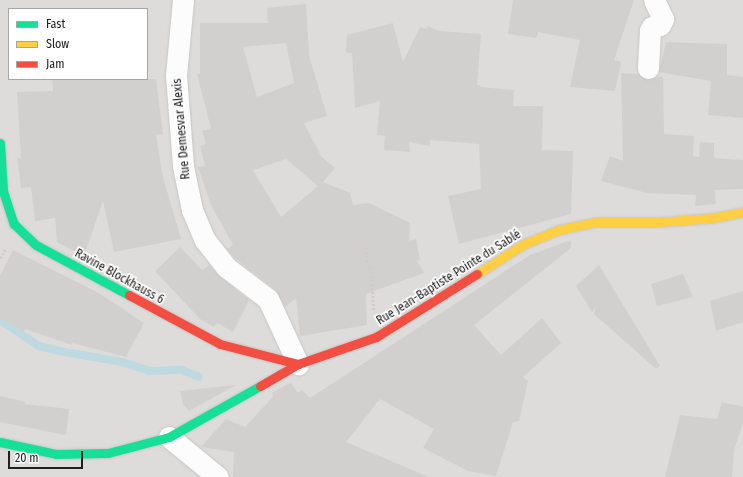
<!DOCTYPE html>
<meta charset="utf-8">
<style>
body{margin:0}
#map{position:relative;width:743px;height:477px;overflow:hidden;background:#eeece9;font-family:"Fira Sans Condensed",sans-serif}
div>[style]{position:absolute}
[style*='--x']{left:calc(var(--x)*1px);top:calc(var(--y)*1px);width:calc(var(--w)*1px);rotate:calc(var(--a)*1deg)}
.residential>*{inset:0;background:#dddcda}
.stream>*{height:8px;margin:-4px;padding:0 4px;transform-origin:4px;border-radius:4px;background:#bed9df}
.building>*{inset:0;background:#d2d0ce}
.path>*{height:2.5px;margin-top:-1.25px;transform-origin:0;background:repeating-linear-gradient(90deg,#d6c9c8 0 2px,transparent 0 4px)}
.roads{filter:drop-shadow(0 0 1px #c7c6c5) drop-shadow(0 0 1px #c7c6c5)}
.street>*{height:21px;margin:-10.5px;padding:0 10.5px;transform-origin:10.5px;border-radius:10.5px;background:#fcfcfc}
.fast>*{height:9px;margin:-4.5px;padding:0 4.5px;transform-origin:4.5px;border-radius:4.5px;background:#16e098}
.slow>*{height:9px;margin:-4.5px;padding:0 4.5px;transform-origin:4.5px;border-radius:4.5px;background:#ffcf43}
.jam>*{height:9px;margin:-4.5px;padding:0 4.5px;transform-origin:4.5px;border-radius:4.5px;background:#f24e42}
span{translate:-50% -50%;white-space:nowrap;text-align:center;line-height:1.15;-webkit-text-stroke:3.5px #fff;paint-order:stroke}
.street-label{font-size:12px;color:#202020}
.legend{position:absolute;left:8px;top:8px;width:140px;height:72px;box-sizing:border-box;background:#fff;border:1px solid #a6a6a6;margin:0;padding:5px 7px;list-style:none;font-size:12px;color:#202020}
.legend li{display:flex;align-items:center;gap:8px;height:20px}
.legend b{width:20px;border:1px solid #a6a6a6}
.scale{position:absolute;left:8px;top:451px;width:75px;height:18px;box-sizing:border-box;border:2px solid #202020;border-top:0;padding-left:5px;font-size:12px;line-height:14px;white-space:nowrap;color:#202020;-webkit-text-stroke:3px #fff;paint-order:stroke}
</style>
<div id="map">
<div class="residential">
<i style="clip-path:polygon(evenodd,0 0,743px 0,743px 477px,0 477px,0 0,9px 9px,147px 9px,147px 79px,9px 79px,9px 9px)"></i>
</div>
<div class="stream">
<i style="--x:0;--y:320;--w:47;--a:33.7"></i>
<i style="--x:39;--y:346;--w:21;--a:14"></i>
<i style="--x:59;--y:351;--w:64;--a:9.9"></i>
<i style="--x:122;--y:362;--w:28;--a:18"></i>
<i style="--x:149;--y:371;--w:33;--a:-2"></i>
<i style="--x:182;--y:370;--w:18;--a:22"></i>
</div>
<div class="building">
<i style="clip-path:polygon(513px 0,634px 0,614px 60px,621px 62px,615px 91px,570px 87px,580px 40px,538px 32px,537px 38px,508px 34px)"></i>
<i style="clip-path:polygon(evenodd,306px 4px,309px 55px,327px 116px,304px 123px,321px 156px,335px 168px,323px 182px,350px 193px,353px 205px,369px 203px,410px 223px,409px 241px,416px 239px,420px 260px,417px 261px,424px 273px,366px 294px,367px 325px,300px 336px,296px 298px,285px 307px,276px 290px,235px 258px,227px 249px,233px 245px,211px 205px,198px 167px,205px 166px,200px 146px,206px 144px,202px 131px,211px 129px,197px 74px,200px 74px,200px 23px,268px 23px,267px 8px,306px 4px,286px 43px,294px 83px,257px 97px,243px 47px,286px 43px,306px 4px,286px 159px,318px 186px,281px 217px,253px 170px,286px 159px)"></i>
<i style="clip-path:polygon(393px 23px,403px 62px,420px 27px,426px 29px,428px 26px,439px 31px,481px 34px,477px 85px,480px 85px,480px 87px,514px 90px,513px 106px,543px 106px,542px 150px,573px 151px,571px 214px,459px 244px,448px 196px,481px 189px,479px 144px,430px 140px,430px 146px,409px 142px,410px 152px,384px 150px,385px 136px,377px 135px,380px 101px,355px 108px,352px 53px,346px 53px,347px 35px)"></i>
<i style="clip-path:polygon(666px 42px,727px 44px,727px 75px,743px 77px,743px 118px,708px 115px,711px 81px,659px 72px)"></i>
<i style="clip-path:polygon(621px 73px,638px 74px,647px 80px,663px 76px,664px 134px,694px 136px,693px 156px,699px 157px,700px 142px,714px 143px,714px 158px,743px 160px,743px 189px,715px 190px,716px 204px,695px 206px,696px 195px,647px 193px,601px 181px,610px 156px,623px 161px)"></i>
<i style="clip-path:polygon(52px 79px,156px 79px,163px 134px,156px 135px,163px 177px,181px 239px,114px 252px,103px 201px,84px 256px,57px 242px,55px 218px,35px 221px,31px 187px,21px 188px,17px 158px,21px 158px,17px 92px,53px 91px)"></i>
<i style="clip-path:polygon(571px 240px,571px 248px,474px 325px,501px 355px,542px 318px,561px 343px,523px 377px,528px 381px,519px 421px,513px 422px,496px 476px,468px 471px,423px 448px,434px 429px,380px 399px,346px 442px,429px 477px,233px 477px,234px 452px,201px 447px,226px 419px,245px 427px,273px 397px,272px 393px,288px 384px,291px 383px,298px 393px,302px 390px,310px 398px,530px 255px)"></i>
<i style="clip-path:polygon(180px 247px,202px 270px,209px 265px,219px 276px,249px 300px,233px 332px,217px 323px,214px 327px,200px 319px,155px 271px)"></i>
<i style="clip-path:polygon(13px 250px,99px 293px,144px 323px,126px 357px,72px 343px,72px 345px,25px 329px,24px 332px,0 318px,0 276px)"></i>
<i style="clip-path:polygon(599px 265px,660px 366px,656px 369px,594px 314px,596px 306px,592px 312px,576px 286px)"></i>
<i style="clip-path:polygon(683px 274px,693px 297px,657px 306px,651px 284px)"></i>
<i style="clip-path:polygon(743px 291px,743px 322px,716px 331px,710px 301px)"></i>
<i style="clip-path:polygon(236px 385px,189px 411px,183px 404px,180px 391px)"></i>
<i style="clip-path:polygon(0 396px,25px 402px,25px 404px,69px 409px,66px 435px,0 422px)"></i>
<i style="clip-path:polygon(722px 402px,743px 407px,743px 423px,734px 450px,732px 477px,665px 477px,680px 415px,717px 419px)"></i>
</div>
<div class="path">
<i style="--x:366;--y:248;--w:15;--a:86"></i>
<i style="--x:367;--y:263;--w:6;--a:51"></i>
<i style="--x:371;--y:268;--w:43;--a:86"></i>
<i style="--x:0;--y:258;--w:12;--a:-59"></i>
</div>
<div class="roads">
<div class="street">
<i style="--x:183;--y:0;--w:75;--a:95.3"></i>
<i style="--x:176;--y:75;--w:91;--a:85.6"></i>
<i style="--x:183;--y:166;--w:45;--a:78.4"></i>
<i style="--x:192;--y:210;--w:33;--a:67"></i>
<i style="--x:205;--y:240;--w:34;--a:52"></i>
<i style="--x:226;--y:267;--w:53;--a:37.3"></i>
<i style="--x:268;--y:299;--w:72;--a:65.2"></i>
<i style="--x:648;--y:68;--w:38;--a:-87"></i>
<i style="--x:650;--y:30;--w:4;--a:-56"></i>
<i style="--x:652;--y:27;--w:8;--a:-14"></i>
<i style="--x:660;--y:25;--w:7;--a:-63"></i>
<i style="--x:663;--y:19;--w:21;--a:-115"></i>
<i style="--x:169;--y:437;--w:63;--a:39.2"></i>
</div>
<div class="fast">
<i style="--x:0;--y:143;--w:48;--a:86.4"></i>
<i style="--x:3;--y:191;--w:35;--a:72"></i>
<i style="--x:14;--y:224;--w:30;--a:44"></i>
<i style="--x:36;--y:245;--w:106;--a:28.3"></i>
<i style="--x:0;--y:442;--w:57;--a:12.1"></i>
<i style="--x:56;--y:454;--w:52;--a:-1.1"></i>
<i style="--x:108;--y:453;--w:63;--a:-14.7"></i>
<i style="--x:169;--y:437;--w:104;--a:-29.3"></i>
</div>
<div class="slow">
<i style="--x:477;--y:274;--w:56;--a:-32.6"></i>
<i style="--x:524;--y:244;--w:37;--a:-22"></i>
<i style="--x:558;--y:230;--w:39;--a:-12"></i>
<i style="--x:596;--y:222;--w:62;--a:0"></i>
<i style="--x:658;--y:222;--w:54;--a:-4.2"></i>
<i style="--x:712;--y:218;--w:32;--a:-11"></i>
</div>
<div class="jam">
<i style="--x:129;--y:295;--w:103;--a:28.3"></i>
<i style="--x:220;--y:344;--w:81;--a:14.4"></i>
<i style="--x:260;--y:386;--w:44;--a:-30.1"></i>
<i style="--x:298;--y:364;--w:83;--a:-19.1"></i>
<i style="--x:376;--y:337;--w:119;--a:-32"></i>
</div>
</div>
<div class="street-label">
<span style="left:182px;top:129px;rotate:-95deg">Rue Demesvar Alexis</span>
<span style="left:119px;top:277px;rotate:29deg">Ravine Blockhauss 6</span>
<span style="left:449px;top:278px;rotate:-32deg">Rue Jean-Baptiste Pointe du Sablé</span>
</div>
<ul class="legend">
<li><b style="height:5px;background:#16e098"></b>Fast</li>
<li><b style="height:5px;background:#ffcf43"></b>Slow</li>
<li><b style="height:5px;background:#f24e42"></b>Jam</li>
</ul>
<div class="scale">20 m</div>
</div>
